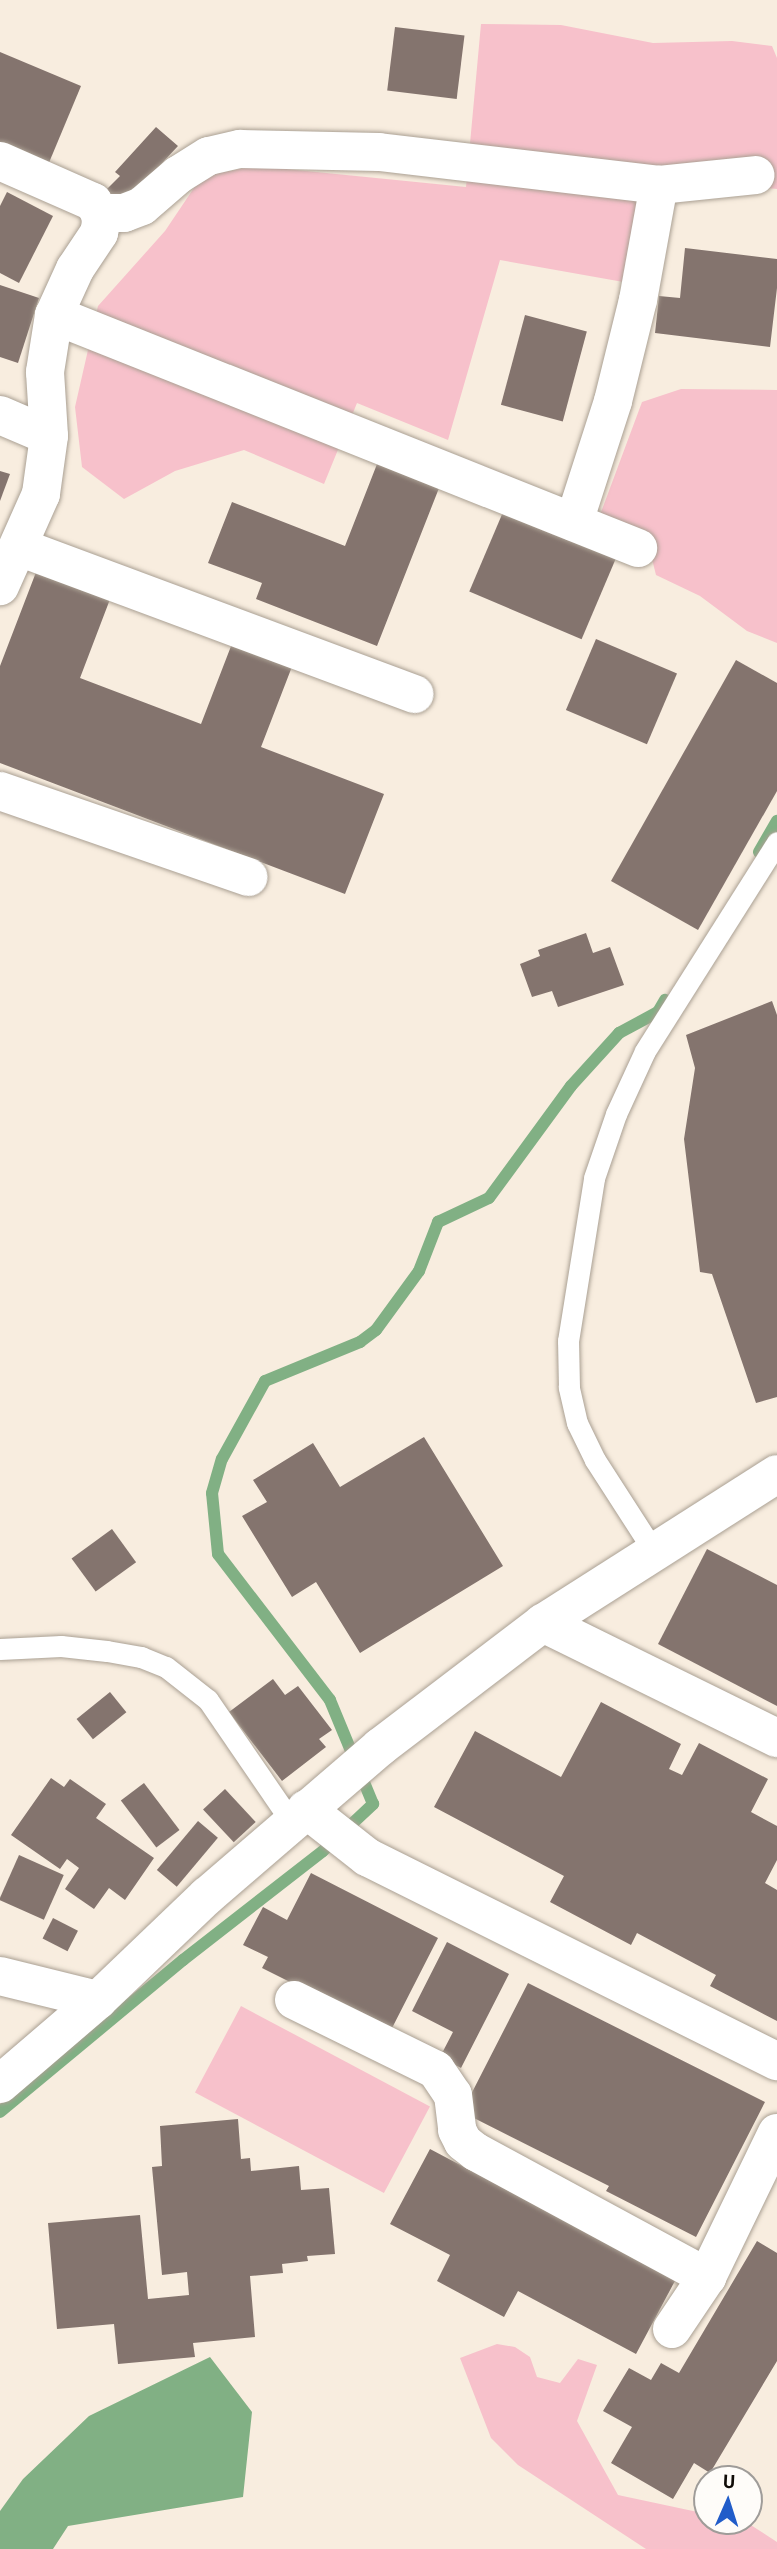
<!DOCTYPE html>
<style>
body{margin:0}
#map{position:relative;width:777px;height:2549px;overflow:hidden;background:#f8eddf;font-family:Barlow,sans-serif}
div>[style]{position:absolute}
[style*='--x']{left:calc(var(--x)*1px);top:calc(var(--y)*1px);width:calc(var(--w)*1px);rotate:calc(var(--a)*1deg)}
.green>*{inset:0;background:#f7c1cb;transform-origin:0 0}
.water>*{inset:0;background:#81b084}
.stream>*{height:12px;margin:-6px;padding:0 6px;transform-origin:6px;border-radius:6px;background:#81b084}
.building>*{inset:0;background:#84746e;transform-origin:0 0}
.roads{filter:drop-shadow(0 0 2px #aaa093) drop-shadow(0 0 2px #aaa093)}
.lane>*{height:21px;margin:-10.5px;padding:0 10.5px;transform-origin:10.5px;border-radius:10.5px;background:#fff}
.street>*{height:38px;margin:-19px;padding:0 19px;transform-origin:19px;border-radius:19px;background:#fff}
.secondary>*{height:38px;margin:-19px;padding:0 19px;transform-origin:19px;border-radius:19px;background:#fff}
span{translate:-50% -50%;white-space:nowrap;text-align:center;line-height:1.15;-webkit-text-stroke:6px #fefcf9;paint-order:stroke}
.north{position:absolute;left:693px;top:2465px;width:70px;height:70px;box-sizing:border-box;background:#fefcf9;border:2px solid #9f9c99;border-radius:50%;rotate:3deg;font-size:19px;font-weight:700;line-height:28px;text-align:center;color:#100c08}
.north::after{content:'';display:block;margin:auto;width:24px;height:32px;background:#215cc9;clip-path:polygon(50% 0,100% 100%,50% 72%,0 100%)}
</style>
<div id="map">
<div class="green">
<i style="clip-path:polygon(481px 24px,561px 25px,653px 43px,732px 41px,772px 46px,777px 58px,777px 189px,672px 178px,629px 283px,500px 260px,448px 440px,357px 403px,324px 484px,244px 450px,175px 471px,124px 499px,82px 467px,75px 407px,98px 306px,165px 231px,202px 176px,256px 166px,466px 187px)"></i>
<i style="clip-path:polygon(681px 389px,777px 390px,777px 643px,747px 631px,700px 596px,656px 575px,647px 539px,600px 515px,642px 402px)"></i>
<i style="left:241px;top:2006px;width:214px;height:98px;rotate:28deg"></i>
<i style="clip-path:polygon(497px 2344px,515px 2347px,530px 2357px,537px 2377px,560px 2383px,578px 2359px,597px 2365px,577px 2421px,618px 2495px,707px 2514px,707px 2521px,746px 2522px,777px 2542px,777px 2549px,646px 2549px,518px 2465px,491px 2438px,460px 2358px)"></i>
</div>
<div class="water">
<i style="clip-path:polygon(210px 2357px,252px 2412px,243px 2497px,68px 2526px,53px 2549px,0 2549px,0 2511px,23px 2479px,89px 2416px)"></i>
</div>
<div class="stream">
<i style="--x:759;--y:852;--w:36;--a:-60"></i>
<i style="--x:0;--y:2112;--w:238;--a:-39.7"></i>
<i style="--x:183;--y:1960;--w:177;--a:-37.9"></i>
<i style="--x:323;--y:1851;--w:69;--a:-43.2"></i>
<i style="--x:373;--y:1804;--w:113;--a:-112.5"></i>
<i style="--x:330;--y:1700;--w:184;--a:-127.5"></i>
<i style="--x:218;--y:1554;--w:61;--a:-95.6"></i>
<i style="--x:212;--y:1493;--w:35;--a:-74"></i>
<i style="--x:222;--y:1459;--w:89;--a:-61.1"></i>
<i style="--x:265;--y:1381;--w:103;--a:-22.3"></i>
<i style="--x:360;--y:1342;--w:20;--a:-37"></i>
<i style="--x:376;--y:1330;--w:73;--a:-53.9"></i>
<i style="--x:419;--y:1271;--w:53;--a:-68.8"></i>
<i style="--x:438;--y:1222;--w:56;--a:-25.2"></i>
<i style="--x:489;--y:1198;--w:139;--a:-53.8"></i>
<i style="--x:571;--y:1086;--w:72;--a:-47.8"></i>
<i style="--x:619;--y:1033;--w:44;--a:-28.3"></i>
<i style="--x:658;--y:1012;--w:14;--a:-60"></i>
</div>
<div class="building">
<i style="left:395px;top:27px;width:70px;height:64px;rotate:7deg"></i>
<i style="clip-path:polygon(0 52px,81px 86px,48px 165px,0 145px)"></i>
<i style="clip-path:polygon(156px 127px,178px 146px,136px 191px,133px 188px,118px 204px,104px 192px,120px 176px,115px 172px)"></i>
<i style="clip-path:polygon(7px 192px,53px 216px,19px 283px,0 273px,0 206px)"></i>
<i style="clip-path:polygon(685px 248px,777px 259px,777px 288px,770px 347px,655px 333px,659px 296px,680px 298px)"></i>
<i style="clip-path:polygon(0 285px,39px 298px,18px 363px,0 357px)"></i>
<i style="left:525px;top:315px;width:64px;height:93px;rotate:15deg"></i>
<i style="clip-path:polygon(379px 459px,441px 483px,377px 646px,256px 599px,262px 583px,208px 563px,232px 502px,345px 546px)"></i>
<i style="clip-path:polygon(0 471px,10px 474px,0 501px)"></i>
<i style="left:506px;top:505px;width:122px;height:94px;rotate:23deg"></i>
<i style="clip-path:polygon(38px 567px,112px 594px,80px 678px,201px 724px,233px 641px,293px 664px,261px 747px,384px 794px,345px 894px,0 763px,0 666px)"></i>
<i style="left:596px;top:639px;width:88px;height:77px;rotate:23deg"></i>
<i style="clip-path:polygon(736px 660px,777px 683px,777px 791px,698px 930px,611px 881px)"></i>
<i style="clip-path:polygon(586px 933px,593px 953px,610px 947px,624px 985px,558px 1007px,552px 991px,532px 997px,520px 964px,540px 956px,538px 950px)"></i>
<i style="clip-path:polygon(772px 1001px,777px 1015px,777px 1397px,756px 1403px,712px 1274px,700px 1272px,684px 1139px,695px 1068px,686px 1035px)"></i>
<i style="clip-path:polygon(424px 1437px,503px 1566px,360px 1653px,316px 1582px,292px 1597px,242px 1516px,267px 1502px,253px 1480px,313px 1443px,340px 1487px)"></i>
<i style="left:112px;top:1529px;width:41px;height:50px;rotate:54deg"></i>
<i style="clip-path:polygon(707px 1549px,777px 1585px,777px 1706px,658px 1644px)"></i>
<i style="clip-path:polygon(273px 1679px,285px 1695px,298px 1686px,332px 1730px,319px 1739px,326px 1747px,282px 1781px,229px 1712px)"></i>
<i style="left:110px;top:1692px;width:26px;height:43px;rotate:51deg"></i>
<i style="clip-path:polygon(601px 1702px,681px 1744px,669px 1769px,682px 1775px,699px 1743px,768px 1779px,751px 1812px,777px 1826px,777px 1860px,765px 1883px,777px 1890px,777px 2021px,710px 1986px,716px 1975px,637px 1933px,631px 1945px,550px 1902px,564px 1876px,434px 1807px,475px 1731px,561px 1777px)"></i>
<i style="clip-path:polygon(51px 1778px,64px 1787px,70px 1779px,106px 1804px,96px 1818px,154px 1858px,125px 1900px,109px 1888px,94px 1909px,65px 1889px,79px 1868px,67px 1859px,60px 1869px,11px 1835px)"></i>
<i style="left:144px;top:1783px;width:59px;height:29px;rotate:53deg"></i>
<i style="left:225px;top:1789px;width:45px;height:30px;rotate:47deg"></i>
<i style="left:198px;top:1821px;width:26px;height:64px;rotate:40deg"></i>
<i style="left:19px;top:1855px;width:49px;height:49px;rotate:24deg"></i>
<i style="clip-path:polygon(311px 1873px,438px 1938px,390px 2032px,262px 1968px,268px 1957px,243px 1945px,263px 1907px,287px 1920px)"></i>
<i style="left:53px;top:1918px;width:28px;height:23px;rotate:27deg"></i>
<i style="clip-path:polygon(447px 1942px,509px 1974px,461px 2068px,440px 2057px,453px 2032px,412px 2011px)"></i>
<i style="clip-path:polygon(528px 1983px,765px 2102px,696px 2237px,606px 2191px,609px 2186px,462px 2112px)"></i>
<i style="clip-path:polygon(238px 2119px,241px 2159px,250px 2158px,251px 2171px,299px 2166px,301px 2190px,329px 2188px,335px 2254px,307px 2256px,308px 2261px,282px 2264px,283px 2273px,250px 2276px,255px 2337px,193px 2343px,195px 2357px,118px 2364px,114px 2324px,57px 2329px,48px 2223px,140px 2215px,148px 2299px,189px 2295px,187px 2272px,162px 2275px,152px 2167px,162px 2166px,160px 2126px)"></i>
<i style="clip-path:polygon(430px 2149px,676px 2279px,636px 2354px,518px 2291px,504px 2317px,437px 2281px,450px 2255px,390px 2224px)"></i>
<i style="clip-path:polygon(757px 2241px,777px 2253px,777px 2361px,710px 2473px,694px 2463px,673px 2499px,611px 2463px,632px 2427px,603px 2411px,629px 2368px,651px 2380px,661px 2363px,679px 2373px)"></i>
</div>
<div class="roads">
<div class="lane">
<i style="--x:653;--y:1550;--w:107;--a:-122.8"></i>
<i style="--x:595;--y:1460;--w:41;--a:-115.9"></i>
<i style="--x:577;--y:1423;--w:37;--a:-103"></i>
<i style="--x:569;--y:1387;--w:46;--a:-91.2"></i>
<i style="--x:568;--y:1341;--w:165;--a:-80.9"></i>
<i style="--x:594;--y:1178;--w:68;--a:-71"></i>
<i style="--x:616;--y:1114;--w:69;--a:-65.3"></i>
<i style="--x:645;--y:1051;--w:247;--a:-57.7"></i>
<i style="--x:0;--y:1649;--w:61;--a:-2.8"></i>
<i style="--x:61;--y:1646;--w:46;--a:6.2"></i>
<i style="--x:107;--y:1651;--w:35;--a:10"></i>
<i style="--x:141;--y:1657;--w:27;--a:22"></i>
<i style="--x:166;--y:1667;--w:53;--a:38.2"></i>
<i style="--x:208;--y:1700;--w:147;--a:55.6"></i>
</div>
<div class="street">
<i style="--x:0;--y:161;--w:102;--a:23.8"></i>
<i style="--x:93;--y:202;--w:13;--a:58"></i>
<i style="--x:100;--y:213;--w:11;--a:85"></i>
<i style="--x:101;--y:224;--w:9;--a:103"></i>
<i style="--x:99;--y:233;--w:43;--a:123.7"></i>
<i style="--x:75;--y:269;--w:51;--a:114.5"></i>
<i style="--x:54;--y:315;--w:58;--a:99"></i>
<i style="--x:45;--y:372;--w:64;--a:86.4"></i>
<i style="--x:49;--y:436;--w:59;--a:97.9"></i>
<i style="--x:41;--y:494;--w:101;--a:114"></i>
<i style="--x:100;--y:213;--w:24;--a:0"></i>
<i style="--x:124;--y:213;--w:19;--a:-21"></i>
<i style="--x:142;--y:206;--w:48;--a:-40.7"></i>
<i style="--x:178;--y:175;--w:36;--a:-32"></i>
<i style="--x:209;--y:156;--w:32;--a:-13"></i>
<i style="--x:240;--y:149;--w:139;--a:1.2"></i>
<i style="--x:379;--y:152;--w:282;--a:6.7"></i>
<i style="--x:659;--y:185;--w:97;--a:-5.9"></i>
<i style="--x:54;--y:315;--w:629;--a:21.75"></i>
<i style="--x:0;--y:415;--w:53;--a:23.2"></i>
<i style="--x:574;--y:522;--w:127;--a:-72.1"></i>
<i style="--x:613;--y:401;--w:104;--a:-76.1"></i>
<i style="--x:638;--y:300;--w:117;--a:-79.7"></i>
<i style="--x:19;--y:547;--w:422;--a:20.4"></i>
<i style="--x:0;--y:791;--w:263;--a:19.1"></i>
<i style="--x:543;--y:1623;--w:261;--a:26.2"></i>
<i style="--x:306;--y:1809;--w:78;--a:38.2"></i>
<i style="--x:367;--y:1857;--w:458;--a:26.5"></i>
<i style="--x:0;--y:1976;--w:101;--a:13.8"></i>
<i style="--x:294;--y:2000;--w:158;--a:26.2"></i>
<i style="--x:436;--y:2070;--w:30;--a:56"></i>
<i style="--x:453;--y:2095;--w:35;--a:83"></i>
<i style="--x:457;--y:2130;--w:13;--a:63"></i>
<i style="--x:463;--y:2142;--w:16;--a:38"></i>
<i style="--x:476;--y:2152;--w:263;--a:28.4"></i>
<i style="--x:672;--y:2329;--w:63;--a:-56.1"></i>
<i style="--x:707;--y:2277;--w:160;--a:-64.1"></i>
</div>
<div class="secondary">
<i style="--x:0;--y:2084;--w:129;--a:-40.6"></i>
<i style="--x:98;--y:2000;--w:151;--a:-43.7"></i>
<i style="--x:207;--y:1896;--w:228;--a:-40.7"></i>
<i style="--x:380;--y:1747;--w:205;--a:-37.3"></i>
<i style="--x:543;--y:1623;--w:277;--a:-32.5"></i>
</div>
</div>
<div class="north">U</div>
</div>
